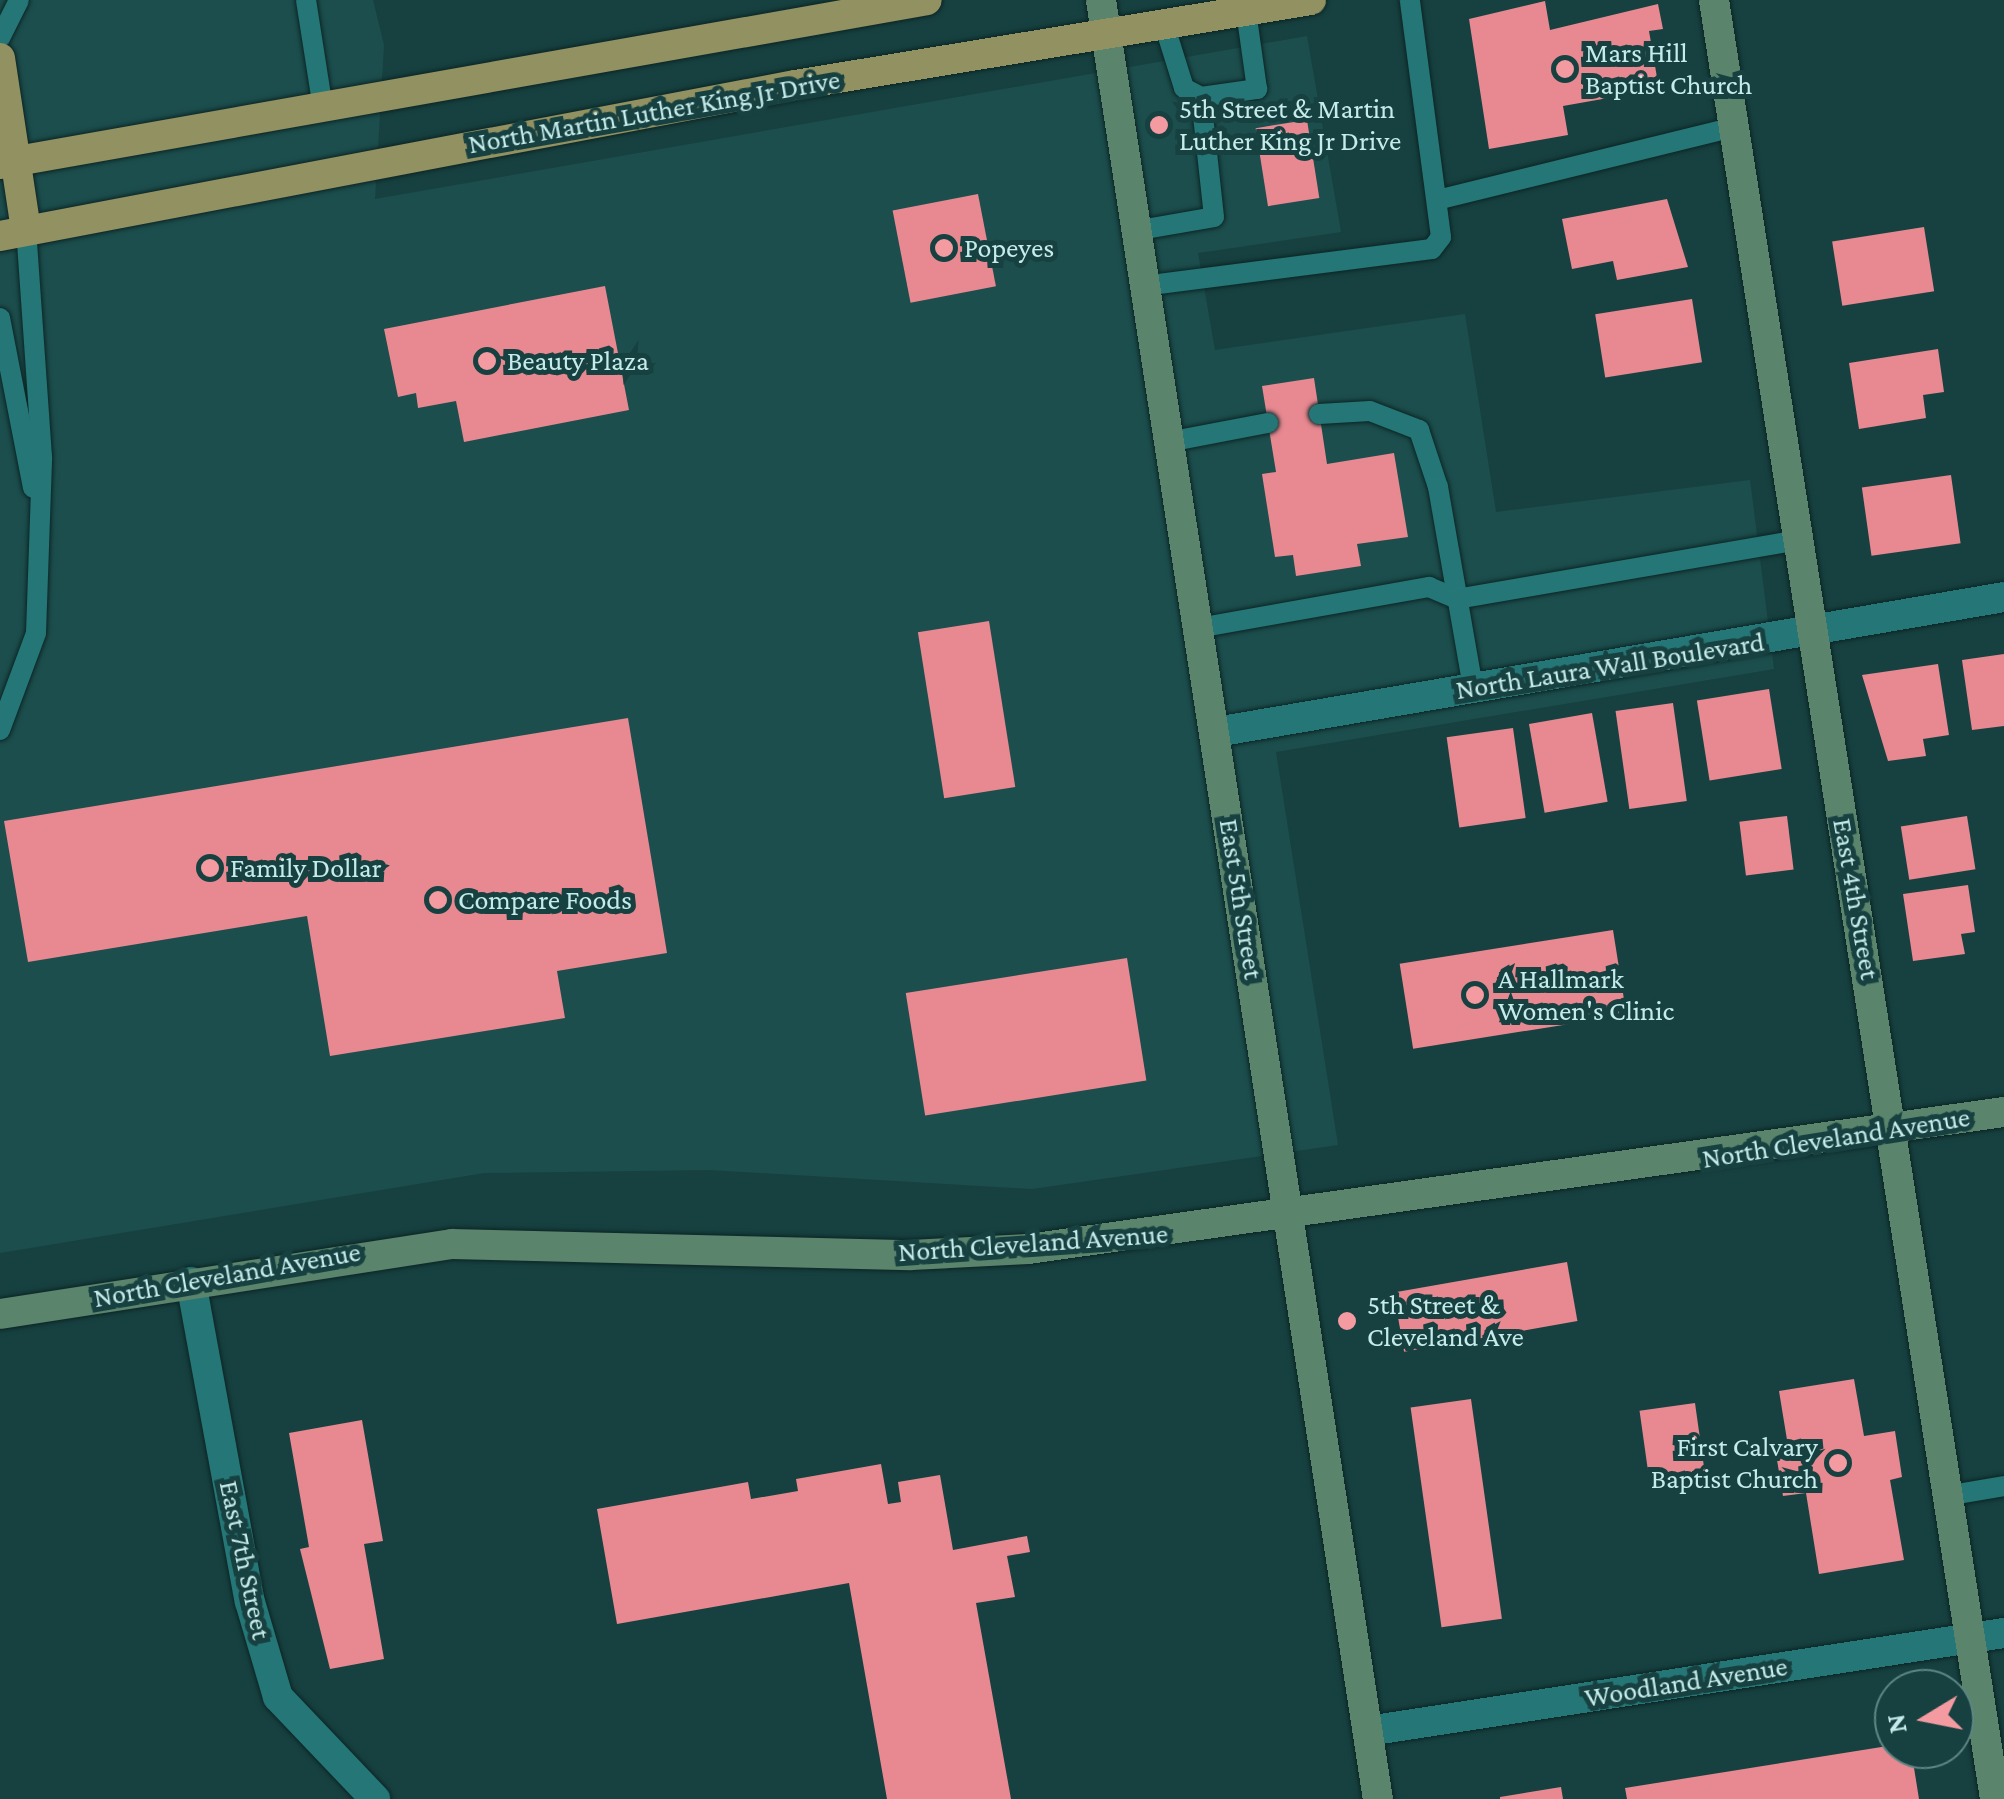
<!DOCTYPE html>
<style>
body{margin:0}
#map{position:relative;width:2004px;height:1799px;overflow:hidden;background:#174140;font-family:"Crimson Pro",serif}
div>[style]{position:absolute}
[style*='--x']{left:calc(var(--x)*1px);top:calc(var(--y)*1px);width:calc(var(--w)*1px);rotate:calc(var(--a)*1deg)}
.built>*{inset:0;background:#1c4e4d}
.building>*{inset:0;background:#e88890;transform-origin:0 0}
.roads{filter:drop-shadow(0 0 2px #0c2525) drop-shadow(0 0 2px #0c2525)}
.lane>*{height:20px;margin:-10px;padding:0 10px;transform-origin:10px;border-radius:10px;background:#257777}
.street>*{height:30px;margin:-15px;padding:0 15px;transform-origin:15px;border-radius:15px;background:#257777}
.secondary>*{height:30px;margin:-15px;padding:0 15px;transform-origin:15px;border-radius:15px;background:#5b846c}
.primary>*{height:30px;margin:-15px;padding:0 15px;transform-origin:15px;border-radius:15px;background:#929161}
.dots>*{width:28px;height:28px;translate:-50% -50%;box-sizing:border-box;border:5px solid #174140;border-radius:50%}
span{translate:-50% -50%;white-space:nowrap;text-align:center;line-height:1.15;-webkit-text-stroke:10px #174140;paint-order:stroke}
.poi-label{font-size:28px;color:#c6ebeb}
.left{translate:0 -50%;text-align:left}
.right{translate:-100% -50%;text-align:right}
.street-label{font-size:28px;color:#c6ebeb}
.north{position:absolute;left:1874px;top:1669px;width:100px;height:100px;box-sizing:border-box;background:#174140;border:2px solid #5d8584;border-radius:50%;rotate:260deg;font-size:28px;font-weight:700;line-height:40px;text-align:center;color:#c6ebeb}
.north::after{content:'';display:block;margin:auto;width:35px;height:45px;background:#f49aa1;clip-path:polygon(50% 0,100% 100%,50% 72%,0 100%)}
</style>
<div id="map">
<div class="built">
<i style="clip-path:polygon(0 0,373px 0,384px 45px,375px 199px,1307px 36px,1341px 232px,1198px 253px,1215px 350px,1465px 314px,1496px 512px,1750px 480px,1774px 669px,1276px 752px,1338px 1145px,1032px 1189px,709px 1170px,484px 1173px,0 1253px)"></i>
</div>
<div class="building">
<i style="clip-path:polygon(1545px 1px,1550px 30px,1658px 4px,1663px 29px,1649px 31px,1659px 89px,1563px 106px,1568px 135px,1489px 149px,1469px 19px)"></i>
<i style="left:1307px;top:120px;width:79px;height:52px;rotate:81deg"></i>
<i style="left:978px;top:194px;width:94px;height:87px;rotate:79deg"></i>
<i style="clip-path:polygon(1667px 199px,1688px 267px,1617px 280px,1613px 261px,1572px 269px,1562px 219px)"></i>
<i style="left:1924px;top:227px;width:65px;height:93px;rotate:81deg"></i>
<i style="clip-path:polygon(605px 286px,629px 410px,464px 442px,456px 401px,418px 408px,416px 393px,398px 397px,384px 329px)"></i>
<i style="left:1692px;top:299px;width:64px;height:98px;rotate:81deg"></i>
<i style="clip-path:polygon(1938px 349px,1944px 392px,1923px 395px,1926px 418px,1859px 429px,1849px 363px)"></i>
<i style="clip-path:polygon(1314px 378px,1327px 464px,1394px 453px,1408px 537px,1357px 544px,1361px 566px,1296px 576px,1293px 555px,1275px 557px,1262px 474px,1276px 472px,1262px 386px)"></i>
<i style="left:1951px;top:475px;width:69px;height:90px;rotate:82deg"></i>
<i style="left:989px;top:621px;width:168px;height:72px;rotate:81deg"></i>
<i style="clip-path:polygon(2004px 654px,2004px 726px,1972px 730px,1962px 660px)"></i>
<i style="clip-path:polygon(1938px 664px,1949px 735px,1923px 739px,1926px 756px,1888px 761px,1862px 675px)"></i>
<i style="left:1769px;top:689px;width:81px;height:73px;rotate:81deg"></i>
<i style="left:1673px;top:703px;width:99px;height:58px;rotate:82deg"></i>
<i style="left:1592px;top:713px;width:90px;height:64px;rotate:80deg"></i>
<i style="clip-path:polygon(628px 718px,667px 953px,557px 971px,565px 1018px,330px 1056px,307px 916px,28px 962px,4px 821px)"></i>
<i style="left:1513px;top:728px;width:91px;height:67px;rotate:82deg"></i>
<i style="left:1787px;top:816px;width:54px;height:48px;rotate:83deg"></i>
<i style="left:1967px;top:816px;width:54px;height:67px;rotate:81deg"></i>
<i style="clip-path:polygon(1968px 885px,1975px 932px,1961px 934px,1965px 954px,1913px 961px,1903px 894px)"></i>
<i style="left:1613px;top:930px;width:86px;height:216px;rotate:81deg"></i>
<i style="left:1127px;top:958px;width:124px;height:224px;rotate:81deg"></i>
<i style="left:1567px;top:1262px;width:60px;height:176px;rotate:80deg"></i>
<i style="clip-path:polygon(1854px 1379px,1864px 1436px,1895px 1431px,1902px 1477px,1890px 1480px,1904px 1560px,1819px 1574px,1806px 1493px,1783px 1496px,1775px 1448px,1788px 1446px,1779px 1391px)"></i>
<i style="left:1471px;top:1399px;width:222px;height:61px;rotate:82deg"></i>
<i style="left:1695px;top:1403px;width:75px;height:56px;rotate:82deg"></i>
<i style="clip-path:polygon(362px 1420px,383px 1541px,364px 1544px,384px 1659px,330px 1669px,300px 1549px,309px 1547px,289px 1433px)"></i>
<i style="clip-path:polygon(881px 1464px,888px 1504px,901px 1502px,898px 1482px,940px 1475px,953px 1550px,1027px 1536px,1030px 1552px,1007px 1556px,1015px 1597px,976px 1603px,1011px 1799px,887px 1799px,849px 1583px,617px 1624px,597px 1509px,748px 1482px,751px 1499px,798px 1491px,796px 1479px)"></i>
<i style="clip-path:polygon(1894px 1745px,1911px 1749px,1919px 1799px,1627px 1799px,1625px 1788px)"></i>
<i style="clip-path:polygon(1561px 1787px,1563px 1799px,1500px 1799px,1500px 1797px)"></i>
</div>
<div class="roads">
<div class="lane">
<i style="--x:306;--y:0;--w:109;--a:81.1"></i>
<i style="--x:1164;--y:24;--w:67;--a:72.6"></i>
<i style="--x:1184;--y:88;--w:19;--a:28"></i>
<i style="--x:0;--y:38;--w:42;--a:-63.4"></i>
<i style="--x:1437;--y:200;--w:306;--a:-13.8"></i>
<i style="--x:1134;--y:231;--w:81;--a:-9.9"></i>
<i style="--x:1214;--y:217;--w:121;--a:-96.2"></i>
<i style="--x:1201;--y:97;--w:57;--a:-8.1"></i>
<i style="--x:1257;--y:89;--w:79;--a:-98"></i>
<i style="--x:1143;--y:286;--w:291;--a:-7.3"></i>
<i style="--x:1432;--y:249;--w:15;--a:-53"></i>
<i style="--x:1441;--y:237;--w:239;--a:-97.5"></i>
<i style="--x:0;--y:318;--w:173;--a:79"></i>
<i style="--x:1319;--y:414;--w:51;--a:-3.4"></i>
<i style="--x:1370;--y:411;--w:53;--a:21.2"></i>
<i style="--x:1419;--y:430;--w:60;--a:71.6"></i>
<i style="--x:1438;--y:487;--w:204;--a:80.1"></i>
<i style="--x:1168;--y:442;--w:102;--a:-10.8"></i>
<i style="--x:1198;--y:628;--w:235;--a:-10.1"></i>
<i style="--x:1429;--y:587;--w:30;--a:23"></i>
<i style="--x:1457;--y:599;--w:345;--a:-9.8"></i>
<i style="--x:0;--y:730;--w:103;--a:-69.6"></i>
<i style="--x:36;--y:633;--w:176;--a:-88"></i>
<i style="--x:42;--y:457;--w:229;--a:-94"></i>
<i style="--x:1952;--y:1495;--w:53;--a:-9.8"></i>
</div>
<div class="street">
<i style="--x:1216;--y:732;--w:799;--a:-9.72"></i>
<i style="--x:191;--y:1282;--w:325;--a:79.6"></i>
<i style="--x:250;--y:1602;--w:99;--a:73.6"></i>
<i style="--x:278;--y:1697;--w:141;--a:46.4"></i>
<i style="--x:1368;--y:1731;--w:644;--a:-8.76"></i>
</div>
<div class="secondary">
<i style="--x:1101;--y:0;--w:1820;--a:81.25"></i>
<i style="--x:1714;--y:0;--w:1821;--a:81.12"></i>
<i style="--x:0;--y:1314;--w:457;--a:-8.8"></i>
<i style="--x:452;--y:1244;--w:459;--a:1.4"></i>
<i style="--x:911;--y:1255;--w:117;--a:-2.9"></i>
<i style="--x:1028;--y:1249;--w:986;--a:-7.99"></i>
</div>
<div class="primary">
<i style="--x:0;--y:58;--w:173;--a:81.4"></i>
<i style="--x:0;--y:164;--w:941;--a:-10.03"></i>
<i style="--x:0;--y:236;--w:809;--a:-10.75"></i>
<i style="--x:795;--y:85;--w:523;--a:-9.35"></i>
</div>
</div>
<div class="dots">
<i style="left:1565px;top:69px;background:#f49aa1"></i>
<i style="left:1159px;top:125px;background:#f49aa1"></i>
<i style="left:944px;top:248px;background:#f49aa1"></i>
<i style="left:487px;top:361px;background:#f49aa1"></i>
<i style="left:210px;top:868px;background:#f49aa1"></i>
<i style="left:438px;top:900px;background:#f49aa1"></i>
<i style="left:1475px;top:995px;background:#f49aa1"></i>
<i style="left:1347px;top:1321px;background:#f49aa1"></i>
<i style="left:1838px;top:1463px;background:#f49aa1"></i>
</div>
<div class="poi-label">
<span class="left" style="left:1585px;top:69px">Mars Hill<br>Baptist Church</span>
<span class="left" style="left:1179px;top:125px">5th Street &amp; Martin<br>Luther King Jr Drive</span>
<span class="left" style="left:964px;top:248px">Popeyes</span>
<span class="left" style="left:507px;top:361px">Beauty Plaza</span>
<span class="left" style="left:230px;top:868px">Family Dollar</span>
<span class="left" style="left:458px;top:900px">Compare Foods</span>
<span class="left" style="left:1498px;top:995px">A Hallmark<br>Women's Clinic</span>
<span class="left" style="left:1367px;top:1321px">5th Street &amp;<br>Cleveland Ave</span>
<span class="right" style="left:1818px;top:1463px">First Calvary<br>Baptist Church</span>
</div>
<div class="street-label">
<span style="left:654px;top:112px;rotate:-10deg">North Martin Luther King Jr Drive</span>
<span style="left:1610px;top:666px;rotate:-9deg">North Laura Wall Boulevard</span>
<span style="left:1241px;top:899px;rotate:81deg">East 5th Street</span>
<span style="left:1856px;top:899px;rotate:80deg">East 4th Street</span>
<span style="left:1836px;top:1138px;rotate:-9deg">North Cleveland Avenue</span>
<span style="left:1033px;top:1243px;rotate:-4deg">North Cleveland Avenue</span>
<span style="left:227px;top:1275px;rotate:-10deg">North Cleveland Avenue</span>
<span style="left:245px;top:1560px;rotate:78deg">East 7th Street</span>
<span style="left:1686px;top:1682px;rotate:-9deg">Woodland Avenue</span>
</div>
<div class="north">N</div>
</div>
